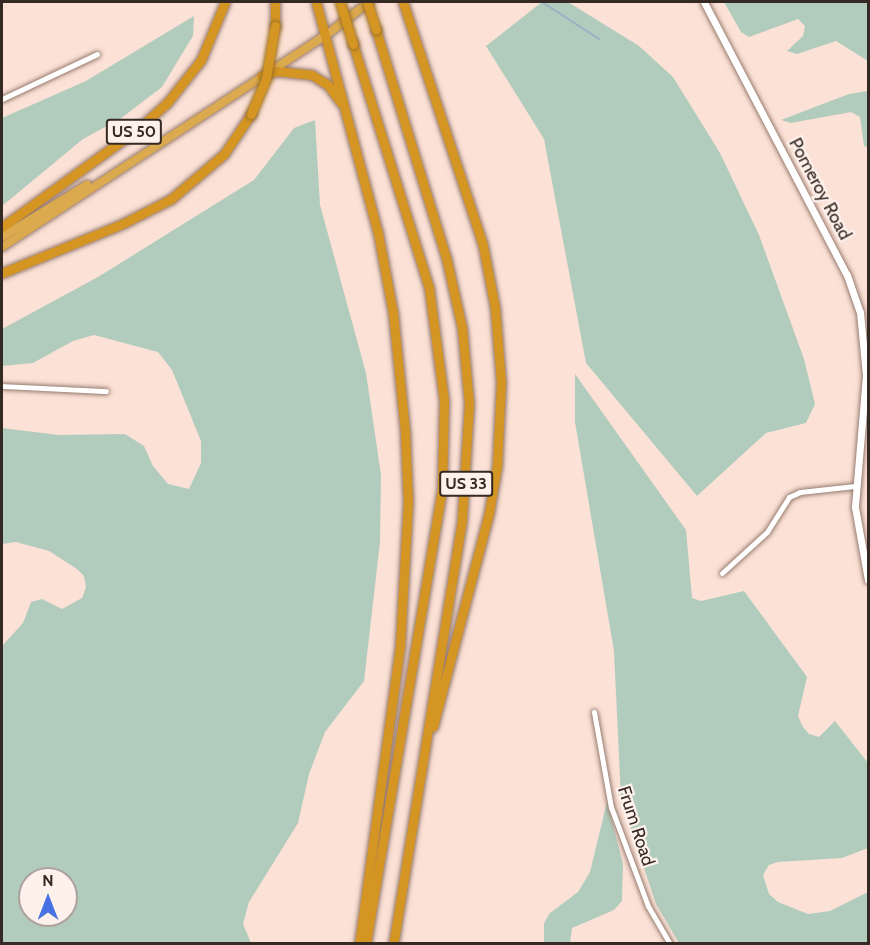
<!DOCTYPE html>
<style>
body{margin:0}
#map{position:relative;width:870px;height:945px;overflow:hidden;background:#fbe1d6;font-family:Cabin,sans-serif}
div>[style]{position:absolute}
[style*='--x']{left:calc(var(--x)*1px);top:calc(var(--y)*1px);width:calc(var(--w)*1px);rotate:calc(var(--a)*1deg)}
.green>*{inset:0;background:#b1ccbc}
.stream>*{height:2px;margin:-1px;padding:0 1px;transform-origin:1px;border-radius:1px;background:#98b1c6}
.roads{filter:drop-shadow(0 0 2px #977b6e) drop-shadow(0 0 2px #977b6e)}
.minor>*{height:5px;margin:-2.5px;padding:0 2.5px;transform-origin:2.5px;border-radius:2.5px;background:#fff}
.tertiary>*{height:7px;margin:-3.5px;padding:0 3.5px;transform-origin:3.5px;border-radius:3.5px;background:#fff}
.trunk>*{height:8px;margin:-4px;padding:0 4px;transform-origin:4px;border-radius:4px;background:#dcaa4e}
.motorway>*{height:9px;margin:-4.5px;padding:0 4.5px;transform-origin:4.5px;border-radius:4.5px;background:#d49522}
.bridges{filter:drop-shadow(0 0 2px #9c6f23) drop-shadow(0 0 2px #9c6f23)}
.motorway-bridge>*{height:9px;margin:-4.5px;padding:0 4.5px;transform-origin:4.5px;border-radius:4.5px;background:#d49522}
span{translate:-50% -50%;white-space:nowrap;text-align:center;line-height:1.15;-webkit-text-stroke:4.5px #fef1ec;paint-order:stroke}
.shield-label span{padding:2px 4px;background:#fef1ec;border:2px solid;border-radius:4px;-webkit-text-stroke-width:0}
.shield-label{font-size:16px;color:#352924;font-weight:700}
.street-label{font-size:18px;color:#352924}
.frame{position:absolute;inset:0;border:3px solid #352924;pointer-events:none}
.north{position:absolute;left:18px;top:867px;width:60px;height:60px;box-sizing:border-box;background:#fef1ec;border:2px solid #aea19c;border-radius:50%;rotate:0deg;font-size:16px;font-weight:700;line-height:24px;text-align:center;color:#352924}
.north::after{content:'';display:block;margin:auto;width:21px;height:27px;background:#4672e4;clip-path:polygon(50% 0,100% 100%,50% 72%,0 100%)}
</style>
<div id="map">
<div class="green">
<i style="clip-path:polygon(542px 2px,568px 2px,639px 46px,673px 77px,720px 153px,759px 235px,804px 359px,815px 404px,806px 423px,766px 433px,697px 496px,586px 363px,544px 139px,486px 46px)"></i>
<i style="clip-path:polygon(724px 2px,868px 2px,868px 61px,836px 41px,797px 54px,787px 51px,803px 36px,805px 26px,798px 19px,749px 37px,741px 32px)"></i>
<i style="clip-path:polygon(194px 16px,193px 36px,162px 87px,120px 119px,83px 139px,2px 206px,2px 118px,86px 81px)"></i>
<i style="clip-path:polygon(868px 91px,868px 147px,864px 146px,860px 117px,851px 112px,791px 123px,781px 120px,849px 94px)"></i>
<i style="clip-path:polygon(evenodd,315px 120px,320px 205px,366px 373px,381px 475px,380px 542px,364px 681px,325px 732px,309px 774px,298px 823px,249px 902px,243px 924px,251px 943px,2px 943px,2px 646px,23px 623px,31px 602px,42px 599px,62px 609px,82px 598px,86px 587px,84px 576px,77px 569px,49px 551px,16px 542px,2px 544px,2px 428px,58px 435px,125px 434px,144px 446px,153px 466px,168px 484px,189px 489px,201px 463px,201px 441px,172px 370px,158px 352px,94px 335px,73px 341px,33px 363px,2px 366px,2px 329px,98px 277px,254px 180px,294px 128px,315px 120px,30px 879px,66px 879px,66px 915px,30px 915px,30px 879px)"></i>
<i style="clip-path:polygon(575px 374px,686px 530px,692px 598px,701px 601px,744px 591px,807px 677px,798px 716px,803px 727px,809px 734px,819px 737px,835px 721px,868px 763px,868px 848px,842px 858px,778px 862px,769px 865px,763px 875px,769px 894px,778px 902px,808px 914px,830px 911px,868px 892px,868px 943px,679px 943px,656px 904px,621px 799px,614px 651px,575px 422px)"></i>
<i style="clip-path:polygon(607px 802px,623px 864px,622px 901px,614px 910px,572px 928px,570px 943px,544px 943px,544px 923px,550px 913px,578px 892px,590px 872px)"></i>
</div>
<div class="stream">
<i style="--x:542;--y:2;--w:68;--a:33"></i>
</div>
<div class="roads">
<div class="minor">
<i style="--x:2;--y:99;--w:105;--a:-25.3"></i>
<i style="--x:2;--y:386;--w:104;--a:2.8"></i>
<i style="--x:722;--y:573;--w:61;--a:-42.3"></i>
<i style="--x:767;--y:532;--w:41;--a:-57.8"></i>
<i style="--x:789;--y:497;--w:12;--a:-24"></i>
<i style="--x:800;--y:492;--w:55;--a:-6.2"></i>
<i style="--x:594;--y:712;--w:97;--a:79.9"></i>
<i style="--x:611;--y:807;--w:106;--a:69.5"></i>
<i style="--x:648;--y:906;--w:44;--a:59.9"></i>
</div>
<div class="tertiary">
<i style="--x:704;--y:2;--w:308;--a:62.4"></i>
<i style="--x:847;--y:275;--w:39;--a:71"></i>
<i style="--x:860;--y:312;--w:63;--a:84.6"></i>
<i style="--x:866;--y:375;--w:132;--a:94.8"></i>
<i style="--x:855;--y:507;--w:74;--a:79.9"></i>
</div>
<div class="trunk">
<i style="--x:2;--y:237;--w:100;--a:-31.5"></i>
<i style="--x:2;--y:247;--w:386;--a:-33.2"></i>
<i style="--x:325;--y:36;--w:56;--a:-37.7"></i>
</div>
<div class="motorway">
<i style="--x:275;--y:2;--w:24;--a:90"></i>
<i style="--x:316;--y:2;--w:239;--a:75"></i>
<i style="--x:378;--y:233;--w:81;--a:79.4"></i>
<i style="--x:393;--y:313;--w:119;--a:84.2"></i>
<i style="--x:405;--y:431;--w:71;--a:87.6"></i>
<i style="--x:408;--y:502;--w:144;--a:93.2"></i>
<i style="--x:400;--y:646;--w:301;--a:97.8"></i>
<i style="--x:403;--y:2;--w:257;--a:71.8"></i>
<i style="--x:483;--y:246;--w:63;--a:79"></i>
<i style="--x:495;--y:308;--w:74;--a:85.4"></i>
<i style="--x:501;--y:382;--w:84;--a:92.7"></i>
<i style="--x:497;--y:466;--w:48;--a:99.7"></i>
<i style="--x:489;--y:513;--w:221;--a:104.7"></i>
<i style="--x:376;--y:30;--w:238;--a:72.9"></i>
<i style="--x:446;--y:257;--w:73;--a:77.3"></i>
<i style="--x:462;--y:328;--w:76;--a:84.7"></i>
<i style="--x:469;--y:404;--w:116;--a:93.5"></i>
<i style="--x:462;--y:520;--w:430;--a:99.2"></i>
<i style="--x:353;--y:44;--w:256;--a:72.7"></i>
<i style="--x:429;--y:288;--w:114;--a:82.4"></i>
<i style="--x:444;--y:401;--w:88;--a:91.3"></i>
<i style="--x:442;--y:489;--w:461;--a:99.5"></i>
<i style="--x:261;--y:76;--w:16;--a:-18"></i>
<i style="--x:276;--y:71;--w:36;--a:6"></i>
<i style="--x:312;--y:75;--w:19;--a:32"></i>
<i style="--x:328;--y:85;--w:22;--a:54"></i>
<i style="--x:2;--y:227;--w:168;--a:-35.8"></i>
<i style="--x:138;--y:129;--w:39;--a:-42"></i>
<i style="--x:167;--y:103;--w:55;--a:-51.7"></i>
<i style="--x:201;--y:60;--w:63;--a:-67.5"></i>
<i style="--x:2;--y:273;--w:130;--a:-22.2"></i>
<i style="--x:122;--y:224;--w:55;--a:-27"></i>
<i style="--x:171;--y:199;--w:70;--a:-40.3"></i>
<i style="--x:224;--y:154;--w:48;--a:-56"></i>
</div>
</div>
<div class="bridges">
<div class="motorway-bridge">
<i style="--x:340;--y:2;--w:44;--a:72.8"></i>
<i style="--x:367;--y:2;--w:29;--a:72"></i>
<i style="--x:251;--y:114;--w:39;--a:-67"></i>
<i style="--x:266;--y:78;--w:53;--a:-80.2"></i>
</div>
</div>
<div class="shield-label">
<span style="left:134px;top:132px">US 50</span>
<span style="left:466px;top:484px">US 33</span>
</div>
<div class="street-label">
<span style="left:820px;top:189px;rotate:62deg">Pomeroy Road</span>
<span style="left:636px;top:826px;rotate:72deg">Frum Road</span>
</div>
<div class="frame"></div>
<div class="north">N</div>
</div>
